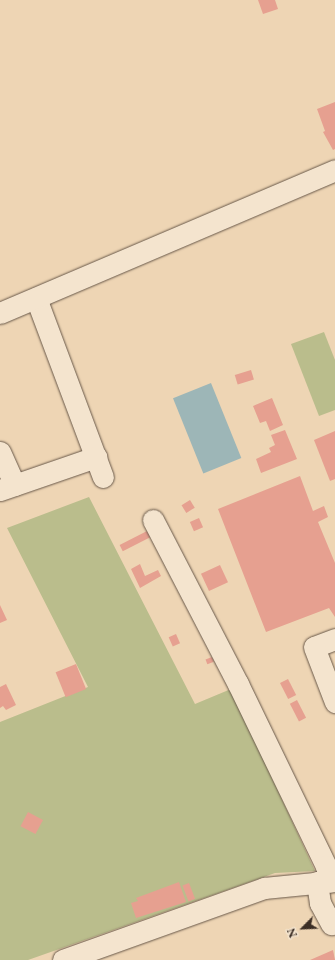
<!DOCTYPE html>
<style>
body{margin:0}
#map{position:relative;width:335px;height:960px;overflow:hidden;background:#eed5b4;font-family:"EB Garamond",serif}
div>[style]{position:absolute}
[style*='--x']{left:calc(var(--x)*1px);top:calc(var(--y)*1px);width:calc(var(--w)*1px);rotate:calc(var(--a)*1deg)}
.green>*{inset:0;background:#babd8c}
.water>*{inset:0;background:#9db6b7;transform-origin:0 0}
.building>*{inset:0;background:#e6a090;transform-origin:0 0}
.roads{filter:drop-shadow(0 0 1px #685849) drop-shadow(0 0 1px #685849)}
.minor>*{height:21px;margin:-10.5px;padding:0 10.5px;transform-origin:10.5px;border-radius:10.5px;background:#f4e4ce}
span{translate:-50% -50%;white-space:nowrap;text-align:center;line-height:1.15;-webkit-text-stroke:3.5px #f4e4ce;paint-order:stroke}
.north{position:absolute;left:283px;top:908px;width:40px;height:40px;-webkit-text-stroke:3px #f4e4ce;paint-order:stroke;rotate:246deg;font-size:11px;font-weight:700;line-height:16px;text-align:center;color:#3c2e25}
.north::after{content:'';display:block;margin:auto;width:14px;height:18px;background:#3c2e25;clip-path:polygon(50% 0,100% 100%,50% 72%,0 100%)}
</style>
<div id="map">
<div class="green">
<i style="clip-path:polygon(324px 332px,335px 360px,335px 410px,319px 416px,291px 344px)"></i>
<i style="clip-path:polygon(89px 497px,195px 704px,231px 689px,315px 871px,275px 873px,28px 960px,0 960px,0 722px,88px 687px,7px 528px)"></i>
</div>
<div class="water">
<i style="left:211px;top:383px;width:81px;height:41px;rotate:68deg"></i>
</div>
<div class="building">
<i style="clip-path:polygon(258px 0,275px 0,278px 9px,263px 14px)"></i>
<i style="clip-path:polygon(335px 102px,335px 149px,333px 150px,323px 132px,325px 131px,317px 109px)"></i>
<i style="left:251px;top:370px;width:10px;height:17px;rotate:73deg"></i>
<i style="clip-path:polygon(272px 398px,283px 425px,270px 431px,266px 421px,260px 423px,253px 406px)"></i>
<i style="clip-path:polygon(285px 430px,297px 459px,261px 473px,256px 459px,271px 452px,269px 448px,275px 445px,271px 435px)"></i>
<i style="clip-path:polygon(335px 431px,335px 479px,330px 481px,314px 440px)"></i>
<i style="clip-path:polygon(300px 476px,313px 511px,324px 506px,328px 517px,318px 522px,335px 563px,335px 617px,329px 608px,266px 632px,218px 509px)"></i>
<i style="left:190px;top:500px;width:9px;height:10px;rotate:58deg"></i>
<i style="left:199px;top:518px;width:10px;height:10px;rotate:66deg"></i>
<i style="left:149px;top:530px;width:7px;height:33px;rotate:63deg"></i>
<i style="clip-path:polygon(140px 564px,145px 576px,158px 570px,161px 576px,140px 588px,131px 569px)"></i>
<i style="left:220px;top:565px;width:19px;height:21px;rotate:65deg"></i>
<i style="clip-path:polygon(0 605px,7px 620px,0 623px)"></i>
<i style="left:176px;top:634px;width:10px;height:8px;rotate:66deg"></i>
<i style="left:212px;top:657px;width:5px;height:7px;rotate:68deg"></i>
<i style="left:76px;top:664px;width:27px;height:22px;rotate:68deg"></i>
<i style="left:288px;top:679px;width:18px;height:9px;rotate:63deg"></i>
<i style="clip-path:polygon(6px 684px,16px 705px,6px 710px,3px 706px,0 708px,0 687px)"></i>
<i style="left:297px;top:700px;width:20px;height:8px;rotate:63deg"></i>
<i style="left:28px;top:812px;width:17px;height:16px;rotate:28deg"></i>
<i style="clip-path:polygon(179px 882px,186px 902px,136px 918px,131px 903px,138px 901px,136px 898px)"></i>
<i style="left:189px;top:883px;width:17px;height:7px;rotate:69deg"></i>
<i style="clip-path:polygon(333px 950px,335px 960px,310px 960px)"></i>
</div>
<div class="roads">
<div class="minor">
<i style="--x:36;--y:298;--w:191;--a:69.5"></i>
<i style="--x:0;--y:313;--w:364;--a:-23.1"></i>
<i style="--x:0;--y:452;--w:36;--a:66"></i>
<i style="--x:0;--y:490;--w:102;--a:-19"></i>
<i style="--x:153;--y:520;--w:185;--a:62.6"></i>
<i style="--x:238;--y:684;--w:202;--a:64.2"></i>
<i style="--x:326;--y:866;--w:16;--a:75"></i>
<i style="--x:335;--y:639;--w:22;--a:159"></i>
<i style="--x:314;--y:647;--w:59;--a:69.1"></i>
<i style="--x:317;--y:882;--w:21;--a:82"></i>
<i style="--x:320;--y:903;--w:24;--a:62"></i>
<i style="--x:63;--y:960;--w:214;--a:-19.7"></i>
<i style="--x:264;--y:888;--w:71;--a:-5.6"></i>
</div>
</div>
<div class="north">N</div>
</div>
